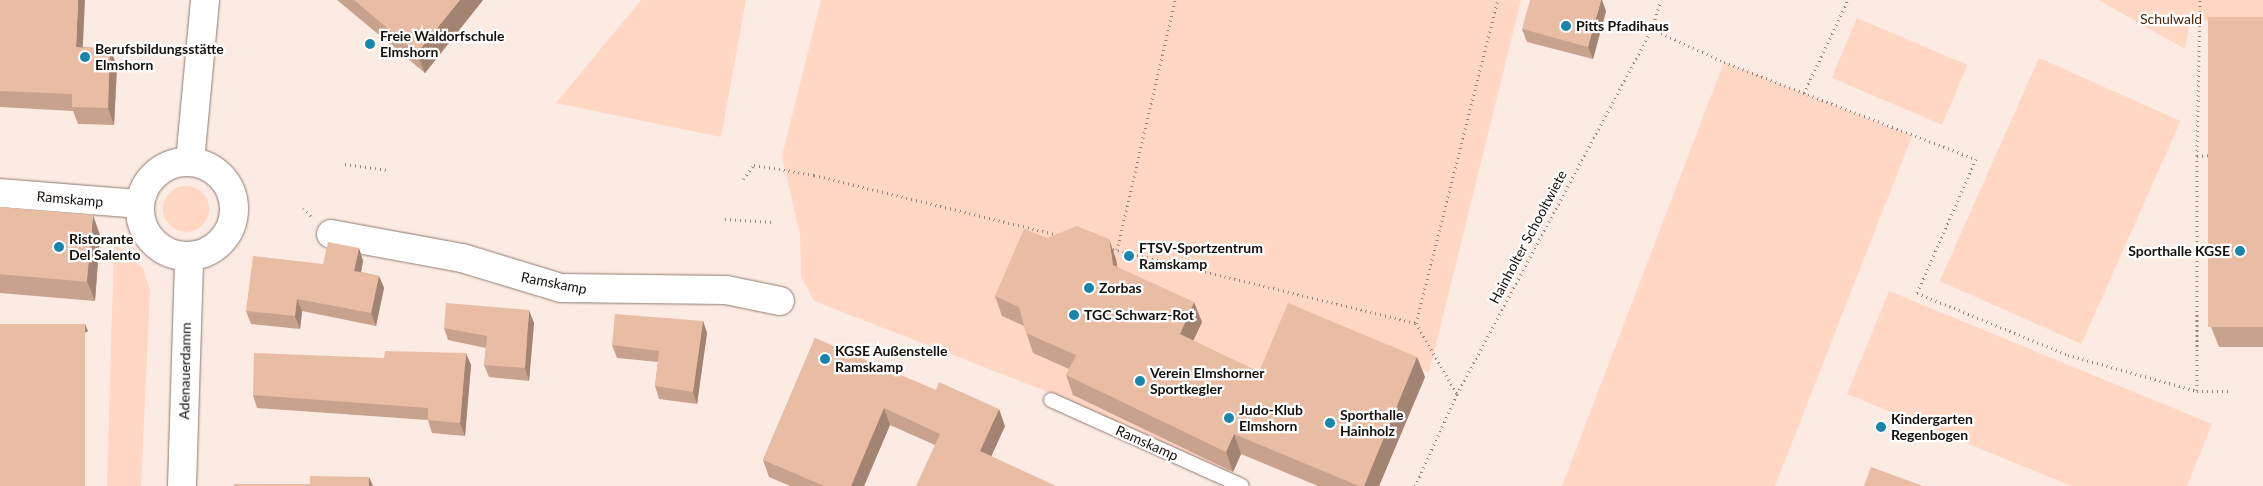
<!DOCTYPE html>
<meta charset="utf-8">
<style>
body{margin:0}
#map{position:relative;width:2263px;height:486px;overflow:hidden;background:#fcebe3;font-family:Lato,sans-serif}
div>[style]{position:absolute}
[style*='--x']{left:calc(var(--x)*1px);top:calc(var(--y)*1px);width:calc(var(--w)*1px);rotate:calc(var(--a)*1deg)}
.green>*{inset:0;background:#ffd7c3;transform-origin:0 0}
.round{border-radius:50%}
.path>*{height:3px;margin-top:-1.5px;transform-origin:0;background:repeating-linear-gradient(90deg,#938781 0 1px,transparent 0 5px)}
.roads{filter:drop-shadow(0 0 1px #8d7b71) drop-shadow(0 0 1px #8d7b71)}
.service>*{height:14px;margin:-7px;padding:0 7px;transform-origin:7px;border-radius:7px;background:#fff}
.minor>*{height:28px;margin:-14px;padding:0 14px;transform-origin:14px;border-radius:14px;background:#fff}
.tertiary>*{height:28px;margin:-14px;padding:0 14px;transform-origin:14px;border-radius:14px;background:#fff}
.tertiary>.ring{margin:-14px;padding:0;box-sizing:content-box;background:none;border:28px solid #fff;border-radius:50%}
.wall>*{inset:0;background:#c8a28d}
.shaded-wall>*{inset:0;background:#a38473;transform-origin:0 0}
.building>*{inset:0;background:#e9bca4;transform-origin:0 0}
.dots>*{width:14px;height:14px;translate:-50% -50%;box-sizing:border-box;border:2px solid #fff;border-radius:50%}
span{translate:-50% -50%;white-space:nowrap;text-align:center;line-height:1.15;-webkit-text-stroke:4.5px #fff;paint-order:stroke}
.park-label{font-size:14px;color:#4a2006}
.poi-label{font-size:14px;color:#16100c;font-weight:700}
.left{translate:0 -50%;text-align:left}
.right{translate:-100% -50%;text-align:right}
.street-label{font-size:14px;color:#16100c}
</style>
<div id="map">
<div class="green">
<i style="clip-path:polygon(641px 0,746px 0,721px 137px,556px 103px)"></i>
<i style="clip-path:polygon(821px 0,1521px 0,1429px 372px,1294px 310px,1227px 476px,1056px 395px,814px 301px,801px 277px,800px 235px,782px 156px)"></i>
<i style="clip-path:polygon(2098px 0,2263px 0,2263px 19px,2190px 21px,2185px 49px)"></i>
<i style="left:1857px;top:18px;width:120px;height:65px;rotate:23deg"></i>
<i style="left:2039px;top:58px;width:155px;height:244px;rotate:24deg"></i>
<i style="clip-path:polygon(1724px 62px,1912px 136px,1775px 486px,1562px 486px)"></i>
<i class="round" style="left:163px;top:186px;width:46px;height:46px"></i>
<i style="clip-path:polygon(114px 243px,143px 268px,150px 291px,141px 486px,107px 486px)"></i>
<i style="clip-path:polygon(1889px 291px,2212px 424px,2187px 486px,2071px 486px,1847px 394px)"></i>
</div>
<div class="path">
<i style="--x:1652;--y:29;--w:79;--a:24.6"></i>
<i style="--x:1724;--y:62;--w:270;--a:21.1"></i>
<i style="--x:1976;--y:159;--w:146;--a:113.8"></i>
<i style="--x:1917;--y:293;--w:163;--a:22.3"></i>
<i style="--x:2068;--y:355;--w:134;--a:15.6"></i>
<i style="--x:2197;--y:391;--w:34;--a:0"></i>
<i style="--x:1804;--y:93;--w:103;--a:-64.7"></i>
<i style="--x:2197;--y:156;--w:156;--a:-88.9"></i>
<i style="--x:345;--y:164;--w:43;--a:7.9"></i>
<i style="--x:743;--y:179;--w:18;--a:-52"></i>
<i style="--x:754;--y:165;--w:61;--a:9.5"></i>
<i style="--x:814;--y:175;--w:251;--a:13.8"></i>
<i style="--x:303;--y:208;--w:11;--a:45"></i>
<i style="--x:725;--y:219;--w:48;--a:3.6"></i>
<i style="--x:1108;--y:248;--w:317;--a:13.7"></i>
<i style="--x:1416;--y:323;--w:82;--a:60"></i>
<i style="--x:1117;--y:250;--w:257;--a:-76.9"></i>
<i style="--x:1416;--y:323;--w:333;--a:-75.8"></i>
<i style="--x:2197;--y:391;--w:235;--a:-90"></i>
<i style="--x:2197;--y:156;--w:16;--a:-4"></i>
<i style="--x:1415;--y:486;--w:101;--a:-65.5"></i>
<i style="--x:1457;--y:394;--w:414;--a:-61.9"></i>
<i style="--x:1652;--y:29;--w:30;--a:-73"></i>
</div>
<div class="roads">
<div class="service">
<i style="--x:1051;--y:400;--w:209;--a:24.2"></i>
</div>
<div class="minor">
<i style="--x:331;--y:234;--w:133;--a:10.4"></i>
<i style="--x:462;--y:258;--w:103;--a:16.9"></i>
<i style="--x:561;--y:288;--w:165;--a:0.7"></i>
<i style="--x:726;--y:290;--w:55;--a:11.5"></i>
</div>
<div class="tertiary">
<i class="ring" style="left:140px;top:162px;width:66px;height:66px"></i>
<i style="--x:190;--y:162;--w:163;--a:-84.7"></i>
<i style="--x:0;--y:193;--w:140;--a:4.5"></i>
<i style="--x:182;--y:486;--w:229;--a:-88.2"></i>
</div>
</div>
<div class="wall">
<i style="clip-path:polygon(0 0,83px 47px,110px 49px,117px 66px,114px 125px,78px 124px,73px 111px,0 107px)"></i>
<i style="clip-path:polygon(337px 0,483px 0,425px 73px)"></i>
<i style="clip-path:polygon(1606px 11px,1593px 59px,1527px 42px,1522px 29px)"></i>
<i style="clip-path:polygon(2263px 17px,2263px 347px,2219px 347px,2211px 327px)"></i>
<i style="clip-path:polygon(0 207px,100px 235px,95px 301px,0 293px)"></i>
<i style="clip-path:polygon(359px 248px,363px 261px,361px 272px,379px 276px,384px 288px,376px 326px,302px 311px,300px 329px,251px 324px,246px 311px,323px 264px)"></i>
<i style="clip-path:polygon(1116px 259px,1117px 267px,1202px 322px,1193px 341px,1259px 372px,1417px 357px,1425px 377px,1379px 486px,1318px 486px,1241px 454px,1233px 472px,1073px 395px,1066px 375px,1069px 369px,1033px 353px,1024px 326px,1002px 316px,995px 296px)"></i>
<i style="clip-path:polygon(703px 321px,707px 333px,697px 404px,659px 399px,655px 386px,658px 362px,617px 358px,612px 345px)"></i>
<i style="clip-path:polygon(534px 323px,529px 381px,489px 377px,484px 365px,486px 348px,448px 340px,444px 328px)"></i>
<i style="clip-path:polygon(815px 338px,1005px 426px,991px 456px,935px 445px,890px 425px,864px 486px,790px 486px,769px 477px,763px 460px)"></i>
<i style="clip-path:polygon(471px 365px,465px 436px,432px 433px,428px 420px,257px 408px,253px 395px)"></i>
</div>
<div class="shaded-wall">
<i style="clip-path:polygon(78px 0,85px 0,82px 64px,76px 47px)"></i>
<i style="clip-path:polygon(460px 0,483px 0,425px 73px,417px 53px)"></i>
<i style="clip-path:polygon(1601px 0,1602px 0,1606px 11px,1593px 59px,1588px 47px)"></i>
<i style="clip-path:polygon(110px 49px,117px 66px,114px 125px,108px 108px)"></i>
<i style="clip-path:polygon(93px 215px,100px 235px,95px 301px,87px 281px)"></i>
<i style="clip-path:polygon(1109px 239px,1116px 259px,1120px 285px,1113px 265px)"></i>
<i style="clip-path:polygon(359px 248px,363px 261px,359px 283px,354px 271px)"></i>
<i style="clip-path:polygon(379px 276px,384px 288px,376px 326px,371px 313px)"></i>
<i style="clip-path:polygon(297px 299px,302px 311px,300px 329px,295px 316px)"></i>
<i style="clip-path:polygon(1194px 302px,1202px 322px,1187px 354px,1180px 334px)"></i>
<i style="clip-path:polygon(529px 310px,534px 323px,529px 381px,525px 368px)"></i>
<i style="clip-path:polygon(703px 321px,707px 333px,697px 404px,693px 392px)"></i>
<i style="left:85px;top:324px;width:8px;height:162px;rotate:67deg"></i>
<i style="clip-path:polygon(466px 353px,471px 365px,465px 436px,460px 423px)"></i>
<i style="clip-path:polygon(1417px 357px,1425px 377px,1379px 486px,1364px 486px)"></i>
<i style="clip-path:polygon(884px 408px,890px 425px,864px 486px,851px 486px)"></i>
<i style="clip-path:polygon(999px 409px,1005px 426px,986px 468px,980px 451px)"></i>
<i style="clip-path:polygon(1234px 434px,1241px 454px,1233px 472px,1226px 452px)"></i>
<i style="clip-path:polygon(369px 477px,373px 486px,369px 486px)"></i>
</div>
<div class="building">
<i style="clip-path:polygon(0 0,78px 0,76px 47px,110px 49px,108px 108px,72px 107px,72px 94px,0 91px)"></i>
<i style="clip-path:polygon(354px 0,460px 0,417px 53px)"></i>
<i style="clip-path:polygon(1530px 0,1601px 0,1588px 47px,1522px 29px)"></i>
<i style="left:2263px;top:17px;width:310px;height:55px;rotate:90deg"></i>
<i style="left:0;top:207px;width:93px;height:67px;rotate:5deg"></i>
<i style="clip-path:polygon(1077px 226px,1109px 239px,1113px 265px,1194px 302px,1180px 334px,1259px 372px,1288px 303px,1417px 357px,1364px 486px,1359px 486px,1234px 434px,1226px 452px,1066px 375px,1076px 355px,1026px 333px,1019px 307px,995px 296px,1024px 229px,1047px 238px)"></i>
<i style="clip-path:polygon(328px 242px,359px 248px,354px 271px,379px 276px,371px 313px,297px 299px,295px 316px,246px 311px,253px 256px,323px 264px)"></i>
<i style="clip-path:polygon(446px 303px,529px 310px,525px 368px,484px 365px,487px 336px,444px 328px)"></i>
<i style="clip-path:polygon(615px 314px,703px 321px,693px 392px,655px 386px,659px 351px,612px 345px)"></i>
<i style="left:85px;top:324px;width:162px;height:85px;rotate:90deg"></i>
<i style="clip-path:polygon(815px 338px,936px 390px,939px 382px,999px 409px,980px 451px,1056px 486px,916px 486px,940px 434px,884px 408px,851px 486px,824px 486px,763px 460px)"></i>
<i style="clip-path:polygon(385px 351px,466px 353px,460px 423px,428px 420px,428px 408px,253px 395px,254px 353px,384px 358px)"></i>
<i style="clip-path:polygon(1871px 467px,1923px 486px,1864px 486px)"></i>
<i style="clip-path:polygon(310px 476px,369px 477px,369px 486px,234px 486px,234px 484px,310px 484px)"></i>
</div>
<div class="dots">
<i style="left:1566px;top:26px;background:#1785ac"></i>
<i style="left:370px;top:44px;background:#1785ac"></i>
<i style="left:85px;top:57px;background:#1785ac"></i>
<i style="left:59px;top:247px;background:#1785ac"></i>
<i style="left:2240px;top:251px;background:#1785ac"></i>
<i style="left:1129px;top:256px;background:#1785ac"></i>
<i style="left:1089px;top:288px;background:#1785ac"></i>
<i style="left:1074px;top:315px;background:#1785ac"></i>
<i style="left:825px;top:359px;background:#1785ac"></i>
<i style="left:1140px;top:381px;background:#1785ac"></i>
<i style="left:1229px;top:418px;background:#1785ac"></i>
<i style="left:1330px;top:423px;background:#1785ac"></i>
<i style="left:1881px;top:427px;background:#1785ac"></i>
</div>
<div class="park-label">
<span style="left:2171px;top:19px">Schulwald</span>
</div>
<div class="poi-label">
<span class="left" style="left:1576px;top:26px">Pitts Pfadihaus</span>
<span class="left" style="left:380px;top:44px">Freie Waldorfschule<br>Elmshorn</span>
<span class="left" style="left:95px;top:57px">Berufsbildungsstätte<br>Elmshorn</span>
<span class="left" style="left:69px;top:247px">Ristorante<br>Del Salento</span>
<span class="left" style="left:1139px;top:256px">FTSV-Sportzentrum<br>Ramskamp</span>
<span class="right" style="left:2230px;top:251px">Sporthalle KGSE</span>
<span class="left" style="left:1099px;top:288px">Zorbas</span>
<span class="left" style="left:1084px;top:315px">TGC Schwarz-Rot</span>
<span class="left" style="left:835px;top:359px">KGSE Außenstelle<br>Ramskamp</span>
<span class="left" style="left:1150px;top:381px">Verein Elmshorner<br>Sportkegler</span>
<span class="left" style="left:1239px;top:418px">Judo-Klub<br>Elmshorn</span>
<span class="left" style="left:1340px;top:423px">Sporthalle<br>Hainholz</span>
<span class="left" style="left:1891px;top:427px">Kindergarten<br>Regenbogen</span>
</div>
<div class="street-label">
<span style="left:70px;top:199px;rotate:5deg">Ramskamp</span>
<span style="left:1528px;top:237px;rotate:-62deg">Hainholter Schooltwiete</span>
<span style="left:554px;top:283px;rotate:11deg">Ramskamp</span>
<span style="left:185px;top:371px;rotate:-89deg">Adenauerdamm</span>
<span style="left:1147px;top:443px;rotate:24deg">Ramskamp</span>
</div>
</div>
